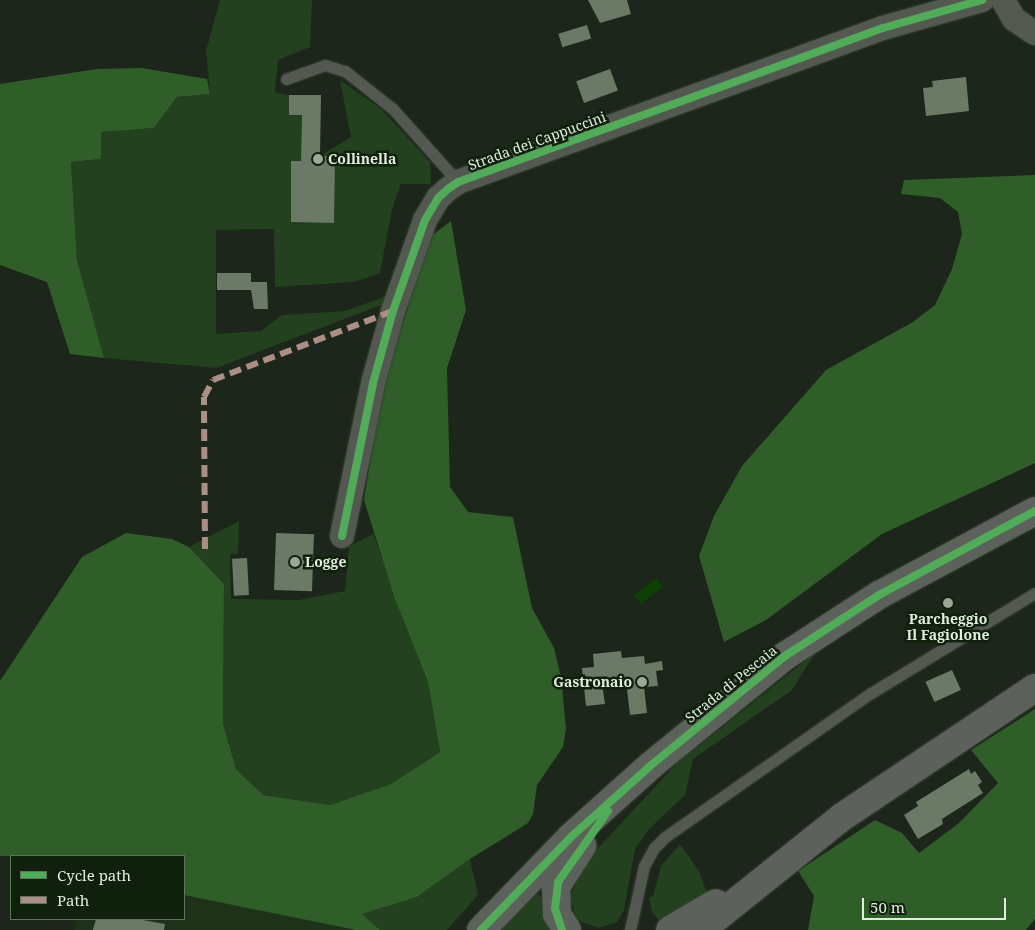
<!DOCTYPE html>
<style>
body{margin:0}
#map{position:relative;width:1035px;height:930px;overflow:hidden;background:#1c261a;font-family:"Noto Serif",serif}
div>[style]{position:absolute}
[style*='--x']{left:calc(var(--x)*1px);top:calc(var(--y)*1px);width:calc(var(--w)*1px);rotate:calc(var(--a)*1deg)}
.built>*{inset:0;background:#1e321a}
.green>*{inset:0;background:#23411e}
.forest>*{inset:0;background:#2f5e28}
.water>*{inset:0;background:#0d4004;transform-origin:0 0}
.building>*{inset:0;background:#6a7a67;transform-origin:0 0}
.roads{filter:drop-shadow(0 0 1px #384136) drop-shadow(0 0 1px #384136)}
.lane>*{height:11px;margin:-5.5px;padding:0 5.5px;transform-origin:5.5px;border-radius:5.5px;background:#535851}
.street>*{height:24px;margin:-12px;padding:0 12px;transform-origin:12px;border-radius:12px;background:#535851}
.primary>*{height:28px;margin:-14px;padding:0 14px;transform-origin:14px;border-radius:14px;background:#5c615b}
.quiet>*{height:6px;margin-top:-3px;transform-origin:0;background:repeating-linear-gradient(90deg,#ac8f84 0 12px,transparent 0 18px)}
.cycleway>*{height:8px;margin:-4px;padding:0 4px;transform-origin:4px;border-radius:4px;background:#51ab58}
.dots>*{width:14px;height:14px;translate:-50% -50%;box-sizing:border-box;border:2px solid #0f200c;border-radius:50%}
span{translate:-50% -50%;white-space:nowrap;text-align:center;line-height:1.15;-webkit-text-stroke:5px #0f200c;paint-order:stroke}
.street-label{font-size:14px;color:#e1eddf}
.poi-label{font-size:14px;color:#e1eddf;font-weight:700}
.left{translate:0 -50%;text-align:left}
.right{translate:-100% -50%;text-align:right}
.legend{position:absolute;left:10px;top:855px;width:175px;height:65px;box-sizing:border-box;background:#0f200c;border:1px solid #637260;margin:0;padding:6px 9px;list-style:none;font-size:15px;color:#e1eddf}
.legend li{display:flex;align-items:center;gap:10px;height:25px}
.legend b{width:25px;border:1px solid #637260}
.scale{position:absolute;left:862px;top:898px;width:144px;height:22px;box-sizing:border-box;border:2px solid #e1eddf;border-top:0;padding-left:6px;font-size:15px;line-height:18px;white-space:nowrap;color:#e1eddf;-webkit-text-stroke:4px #0f200c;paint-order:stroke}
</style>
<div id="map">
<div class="built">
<i style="clip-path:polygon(184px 895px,356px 930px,74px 930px,77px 919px,184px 919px)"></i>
</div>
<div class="green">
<i style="clip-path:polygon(220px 0,312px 0,310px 47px,278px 60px,275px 93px,289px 95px,289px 115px,302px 115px,301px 161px,291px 162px,291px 222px,334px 223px,334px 156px,320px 156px,351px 137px,340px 80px,381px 109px,430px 162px,431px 184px,401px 184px,392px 209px,380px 273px,354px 282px,275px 287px,274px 229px,216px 230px,216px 334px,261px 331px,282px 315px,345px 311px,387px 296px,389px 302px,216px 368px,104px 358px,77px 260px,71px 162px,101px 159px,101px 132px,154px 128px,177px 97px,210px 94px,206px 51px)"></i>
<i style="clip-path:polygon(239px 521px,238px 554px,230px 554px,231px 599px,299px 600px,345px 591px,349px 546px,373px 534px,428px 682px,440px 752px,391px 784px,330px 805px,263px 795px,236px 769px,223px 724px,224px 584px,189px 547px)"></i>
<i style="clip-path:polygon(815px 653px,792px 690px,693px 759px,685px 795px,649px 829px,635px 849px,624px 910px,617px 922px,599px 928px,576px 920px,570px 896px,588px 859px,678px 762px)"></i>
<i style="clip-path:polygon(680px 844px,699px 871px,708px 896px,661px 923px,652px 912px,649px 898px,653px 896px,661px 866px)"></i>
<i style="clip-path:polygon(470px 859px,478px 895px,447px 930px,380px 930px,362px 914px,417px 897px)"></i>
<i style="clip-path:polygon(534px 894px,539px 894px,544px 901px,551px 930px,497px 930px)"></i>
</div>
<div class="forest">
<i style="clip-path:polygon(142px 68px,207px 79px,210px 94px,177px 97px,154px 128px,101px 132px,101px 159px,71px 162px,77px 260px,104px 358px,70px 354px,47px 282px,0 265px,0 84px,97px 69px)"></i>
<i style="clip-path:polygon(1035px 175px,1035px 463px,882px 534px,766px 620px,724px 642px,699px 556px,714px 516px,742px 466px,826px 370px,913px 322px,935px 305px,952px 269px,962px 234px,958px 212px,940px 198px,901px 194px,904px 180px)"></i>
<i style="clip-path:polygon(451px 221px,466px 310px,447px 368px,450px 487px,468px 512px,513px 517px,532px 608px,554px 648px,561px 677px,566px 729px,563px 747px,537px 785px,533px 814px,528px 823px,470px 859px,417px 897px,362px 914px,380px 930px,356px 930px,184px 895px,184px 856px,0 856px,0 681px,82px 557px,126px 533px,172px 539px,189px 547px,224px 584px,223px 724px,236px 769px,263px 795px,330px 805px,391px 784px,440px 752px,428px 682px,394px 596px,364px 500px,381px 391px,430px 237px)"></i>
<i style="clip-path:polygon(1035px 709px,1035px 919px,1026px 930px,808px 930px,814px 896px,798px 871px,875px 820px,902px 833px,919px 853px,959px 823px,998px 783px,971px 750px)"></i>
</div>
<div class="water">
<i style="left:656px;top:578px;width:11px;height:28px;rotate:52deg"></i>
</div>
<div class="building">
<i style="clip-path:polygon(588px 0,627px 0,631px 14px,600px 23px)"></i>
<i style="left:587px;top:25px;width:14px;height:30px;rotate:73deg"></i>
<i style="left:610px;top:69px;width:23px;height:36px;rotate:70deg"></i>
<i style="clip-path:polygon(966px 77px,969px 111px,926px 116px,923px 88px,933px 87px,932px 81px)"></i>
<i style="clip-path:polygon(289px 95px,321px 95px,320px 156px,335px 156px,334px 223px,291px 222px,291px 161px,301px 161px,302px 115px,289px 115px)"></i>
<i style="clip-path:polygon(217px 273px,251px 273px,251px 282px,267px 282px,268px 309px,254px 309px,251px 290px,217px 290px)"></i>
<i style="left:276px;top:533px;width:38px;height:57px;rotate:2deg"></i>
<i style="left:247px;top:558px;width:37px;height:15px;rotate:87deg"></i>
<i style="clip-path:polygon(621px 651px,622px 658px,644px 656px,645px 664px,662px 661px,663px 670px,656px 671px,658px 686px,644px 687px,647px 713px,630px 715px,626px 680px,602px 683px,605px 704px,586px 706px,582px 668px,594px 667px,593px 654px)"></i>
<i style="left:952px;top:670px;width:22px;height:29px;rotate:66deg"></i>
<i style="clip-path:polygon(969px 769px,971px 774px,975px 771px,982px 782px,978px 785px,983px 793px,942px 819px,943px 824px,918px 839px,904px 815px,918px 806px,916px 802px)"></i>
<i style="clip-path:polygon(96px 919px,137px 919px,165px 924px,164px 930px,93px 930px)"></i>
</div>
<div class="roads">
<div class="lane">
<i style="--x:286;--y:79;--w:41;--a:-19.7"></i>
<i style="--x:325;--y:65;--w:21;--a:17"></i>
<i style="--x:345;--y:71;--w:61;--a:38.4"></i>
<i style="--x:393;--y:109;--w:98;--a:48.3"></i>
<i style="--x:630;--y:930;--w:66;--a:-77.7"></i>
<i style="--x:644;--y:866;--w:21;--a:-61"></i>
<i style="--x:654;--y:848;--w:16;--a:-45"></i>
<i style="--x:665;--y:837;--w:251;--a:-35"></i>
<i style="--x:871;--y:693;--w:192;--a:-31.4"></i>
</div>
<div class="street">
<i style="--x:1003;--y:0;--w:22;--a:60"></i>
<i style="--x:1014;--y:19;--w:25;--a:34"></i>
<i style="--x:342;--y:536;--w:156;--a:-78.5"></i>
<i style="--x:373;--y:383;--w:75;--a:-74.5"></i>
<i style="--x:393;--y:311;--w:96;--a:-70.6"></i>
<i style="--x:425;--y:220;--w:26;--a:-59"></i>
<i style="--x:438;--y:198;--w:13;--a:-42"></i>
<i style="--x:448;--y:189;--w:12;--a:-35"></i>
<i style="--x:458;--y:182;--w:347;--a:-19.9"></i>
<i style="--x:784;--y:64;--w:105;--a:-20"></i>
<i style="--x:883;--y:28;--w:103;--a:-15.8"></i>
</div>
<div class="primary">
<i style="--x:481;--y:930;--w:129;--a:-45.9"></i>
<i style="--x:571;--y:837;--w:106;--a:-41.9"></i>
<i style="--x:650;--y:766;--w:174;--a:-39.2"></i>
<i style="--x:785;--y:656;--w:112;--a:-33"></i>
<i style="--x:879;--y:595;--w:177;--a:-28.3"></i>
<i style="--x:567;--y:930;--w:19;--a:-122"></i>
<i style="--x:557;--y:914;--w:27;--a:-92"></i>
<i style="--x:556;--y:887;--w:49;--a:-57.6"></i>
<i style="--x:670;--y:930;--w:53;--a:-30.4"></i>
<i style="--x:701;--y:930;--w:181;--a:-38.7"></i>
<i style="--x:842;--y:817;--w:232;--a:-33.8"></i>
</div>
</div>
<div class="quiet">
<i style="--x:205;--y:549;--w:152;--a:-90.4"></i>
<i style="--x:204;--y:397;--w:19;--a:-62"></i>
<i style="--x:213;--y:380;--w:193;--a:-21"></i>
</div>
<div class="cycleway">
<i style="--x:342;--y:536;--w:156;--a:-78.5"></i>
<i style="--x:373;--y:383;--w:75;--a:-74.5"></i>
<i style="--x:393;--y:311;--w:96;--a:-70.6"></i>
<i style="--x:425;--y:220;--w:26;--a:-59"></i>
<i style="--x:438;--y:198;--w:13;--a:-42"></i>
<i style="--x:448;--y:189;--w:12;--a:-35"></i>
<i style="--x:458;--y:182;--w:347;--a:-19.9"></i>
<i style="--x:784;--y:64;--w:105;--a:-20"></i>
<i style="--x:883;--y:28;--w:103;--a:-15.8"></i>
<i style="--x:481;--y:930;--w:129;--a:-45.9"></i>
<i style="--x:571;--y:837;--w:106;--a:-41.9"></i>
<i style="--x:650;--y:766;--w:174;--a:-39.2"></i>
<i style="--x:785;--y:656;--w:112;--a:-33"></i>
<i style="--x:879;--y:595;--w:177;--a:-28.3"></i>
<i style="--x:562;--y:930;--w:23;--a:-108"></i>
<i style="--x:555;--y:908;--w:26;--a:-83"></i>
<i style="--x:558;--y:882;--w:87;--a:-54.8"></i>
</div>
<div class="dots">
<i style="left:318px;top:159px;background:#9ca79a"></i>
<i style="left:295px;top:562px;background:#9ca79a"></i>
<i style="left:948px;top:603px;background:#9ca79a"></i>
<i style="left:642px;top:682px;background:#9ca79a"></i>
</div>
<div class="street-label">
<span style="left:537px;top:141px;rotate:-20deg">Strada dei Cappuccini</span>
<span style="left:731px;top:684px;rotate:-39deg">Strada di Pescaia</span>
</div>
<div class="poi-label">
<span class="left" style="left:328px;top:159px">Collinella</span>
<span class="left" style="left:305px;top:562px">Logge</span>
<span style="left:948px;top:627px">Parcheggio<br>Il Fagiolone</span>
<span class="right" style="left:632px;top:682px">Gastronaio</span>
</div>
<ul class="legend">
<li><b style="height:6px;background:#51ab58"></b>Cycle path</li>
<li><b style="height:6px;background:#ac8f84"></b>Path</li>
</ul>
<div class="scale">50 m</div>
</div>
